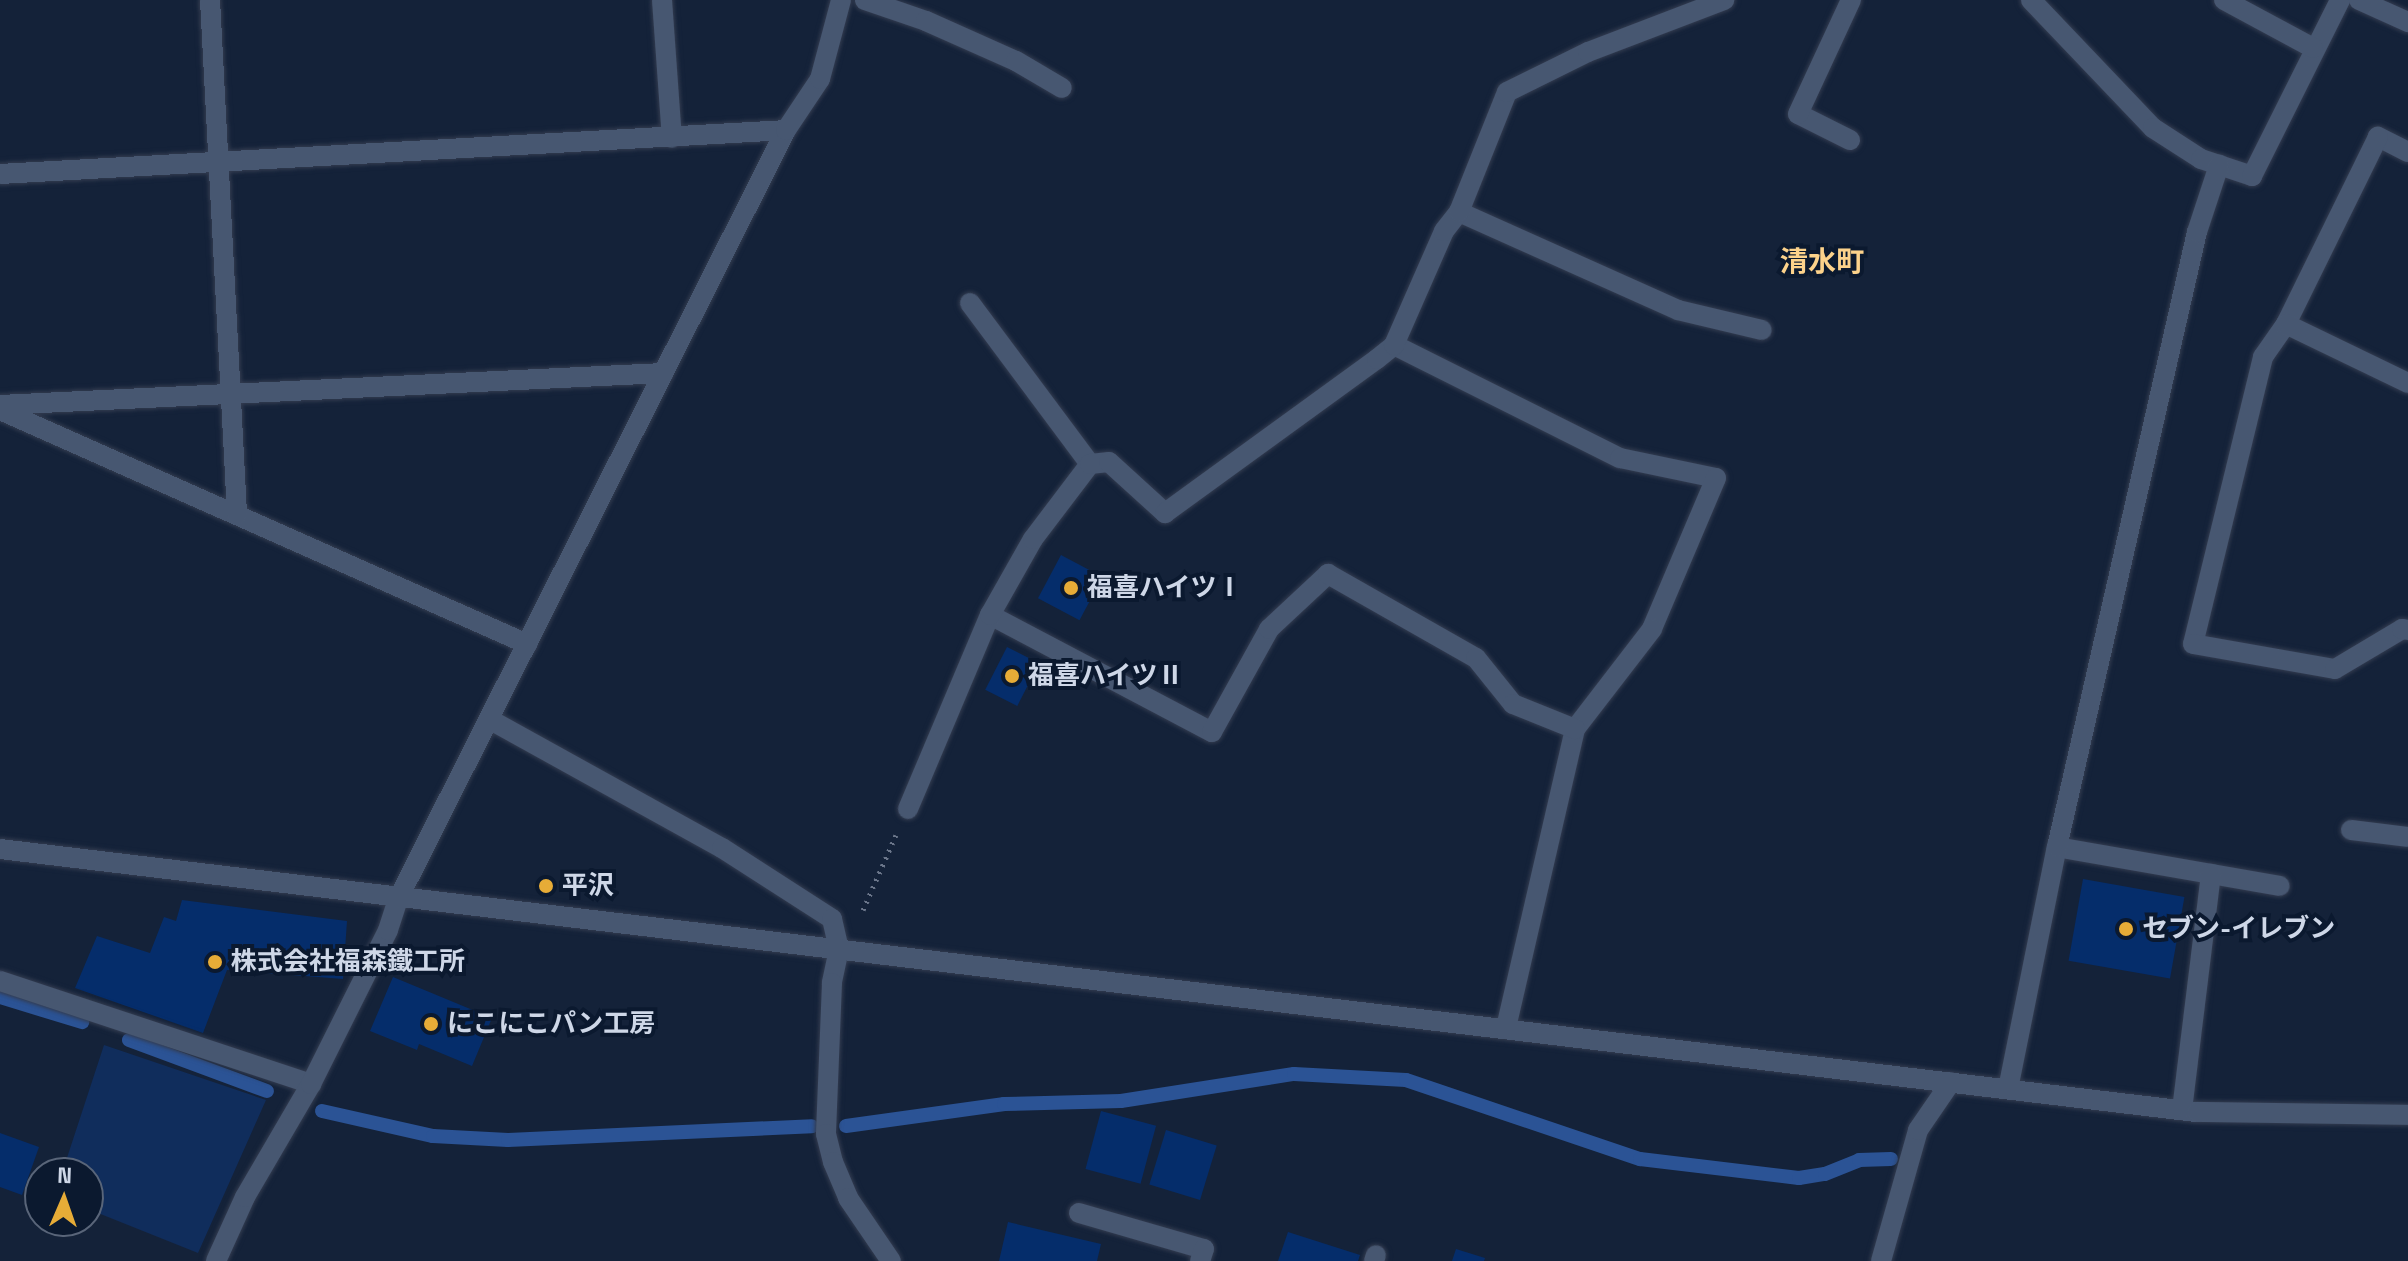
<!DOCTYPE html>
<meta charset="utf-8">
<style>
body{margin:0}
#map{position:relative;width:2408px;height:1261px;overflow:hidden;background:#142239;font-family:"Space Grotesk","Noto Sans JP",sans-serif}
div>[style]{position:absolute}
[style*='--x']{left:calc(var(--x)*1px);top:calc(var(--y)*1px);width:calc(var(--w)*1px);rotate:calc(var(--a)*1deg)}
.green>*{inset:0;background:#102d5c}
.stream>*{height:14px;margin:-7px;padding:0 7px;transform-origin:7px;border-radius:7px;background:#2b5395}
.building>*{inset:0;background:#052d6b;transform-origin:0 0}
.path>*{height:5px;margin-top:-2.5px;transform-origin:0;background:repeating-linear-gradient(90deg,#6b768a 0 2px,transparent 0 8px)}
.roads{filter:drop-shadow(0 0 2px #333c50) drop-shadow(0 0 2px #333c50)}
.lane>*{height:20px;margin:-10px;padding:0 10px;transform-origin:10px;border-radius:10px;background:#475771}
.street>*{height:20px;margin:-10px;padding:0 10px;transform-origin:10px;border-radius:10px;background:#475771}
.secondary>*{height:20px;margin:-10px;padding:0 10px;transform-origin:10px;border-radius:10px;background:#475771}
.dots>*{width:22px;height:22px;translate:-50% -50%;box-sizing:border-box;border:4px solid #0b192f;border-radius:50%}
span{translate:-50% -50%;white-space:nowrap;text-align:center;line-height:1.15;-webkit-text-stroke:8px #0b192f;paint-order:stroke}
.poi-label{font-size:26px;color:#ced7e7;font-weight:700}
.left{translate:0 -50%;text-align:left}
.neighbourhood-label{font-size:28px;color:#fcd28b;font-weight:700}
.north{position:absolute;left:24px;top:1157px;width:80px;height:80px;box-sizing:border-box;background:#0b192f;border:2px solid #596579;border-radius:50%;rotate:2deg;font-size:22px;font-weight:700;line-height:32px;text-align:center;color:#ced7e7}
.north::after{content:'';display:block;margin:auto;width:28px;height:36px;background:#e7ac37;clip-path:polygon(50% 0,100% 100%,50% 72%,0 100%)}
</style>
<div id="map">
<div class="green">
<i style="clip-path:polygon(104px 1045px,266px 1100px,198px 1253px,88px 1209px,88px 1173px,62px 1173px)"></i>
</div>
<div class="stream">
<i style="--x:0;--y:997;--w:86;--a:17"></i>
<i style="--x:129;--y:1040;--w:147;--a:20.3"></i>
<i style="--x:322;--y:1111;--w:114;--a:12.7"></i>
<i style="--x:433;--y:1136;--w:75;--a:3.1"></i>
<i style="--x:508;--y:1140;--w:304;--a:-2.6"></i>
<i style="--x:846;--y:1126;--w:160;--a:-7.9"></i>
<i style="--x:1004;--y:1104;--w:117;--a:-1.5"></i>
<i style="--x:1121;--y:1101;--w:175;--a:-8.9"></i>
<i style="--x:1294;--y:1074;--w:112;--a:3.1"></i>
<i style="--x:1406;--y:1080;--w:247;--a:18.7"></i>
<i style="--x:1640;--y:1159;--w:160;--a:6.8"></i>
<i style="--x:1799;--y:1178;--w:26;--a:-9"></i>
<i style="--x:1825;--y:1174;--w:37;--a:-22"></i>
<i style="--x:1859;--y:1160;--w:32;--a:-2"></i>
</div>
<div class="building">
<i style="left:1061px;top:555px;width:47px;height:49px;rotate:28deg"></i>
<i style="left:1007px;top:647px;width:36px;height:48px;rotate:27deg"></i>
<i style="left:2083px;top:879px;width:103px;height:83px;rotate:10deg"></i>
<i style="clip-path:polygon(182px 900px,347px 921px,343px 979px,227px 970px,203px 1033px,75px 988px,97px 936px,150px 953px,164px 917px,176px 921px)"></i>
<i style="clip-path:polygon(393px 977px,492px 1018px,472px 1066px,419px 1044px,417px 1050px,370px 1031px)"></i>
<i style="left:1101px;top:1111px;width:57px;height:60px;rotate:15deg"></i>
<i style="left:1166px;top:1130px;width:53px;height:57px;rotate:17deg"></i>
<i style="clip-path:polygon(0 1133px,39px 1147px,22px 1195px,0 1187px)"></i>
<i style="clip-path:polygon(1008px 1222px,1101px 1244px,1097px 1261px,999px 1261px)"></i>
<i style="clip-path:polygon(1288px 1232px,1360px 1255px,1358px 1261px,1278px 1261px)"></i>
<i style="clip-path:polygon(1456px 1249px,1485px 1258px,1484px 1261px,1452px 1261px)"></i>
</div>
<div class="path">
<i style="--x:863;--y:910;--w:82;--a:-66.3"></i>
</div>
<div class="roads">
<div class="lane">
<i style="--x:865;--y:0;--w:65;--a:19"></i>
<i style="--x:926;--y:21;--w:98;--a:24"></i>
<i style="--x:1016;--y:61;--w:53;--a:30.4"></i>
<i style="--x:1850;--y:140;--w:58;--a:-153.4"></i>
<i style="--x:1798;--y:114;--w:126;--a:-65.1"></i>
<i style="--x:1459;--y:212;--w:240;--a:24.1"></i>
<i style="--x:1678;--y:310;--w:86;--a:13.4"></i>
<i style="--x:970;--y:303;--w:201;--a:53.3"></i>
<i style="--x:0;--y:410;--w:577;--a:23.94"></i>
<i style="--x:0;--y:981;--w:328;--a:18.3"></i>
<i style="--x:1079;--y:1213;--w:130;--a:16.1"></i>
<i style="--x:1204;--y:1249;--w:13;--a:108"></i>
<i style="--x:1374;--y:1261;--w:6;--a:-72"></i>
</div>
<div class="street">
<i style="--x:210;--y:0;--w:515;--a:86.99"></i>
<i style="--x:662;--y:0;--w:138;--a:85.9"></i>
<i style="--x:2031;--y:0;--w:177;--a:46.4"></i>
<i style="--x:2153;--y:128;--w:57;--a:32.9"></i>
<i style="--x:2201;--y:159;--w:54;--a:18.4"></i>
<i style="--x:2252;--y:176;--w:197;--a:-63.4"></i>
<i style="--x:2224;--y:0;--w:101;--a:28.3"></i>
<i style="--x:2359;--y:0;--w:54;--a:24.2"></i>
<i style="--x:2408;--y:152;--w:34;--a:-153"></i>
<i style="--x:2378;--y:137;--w:208;--a:116.2"></i>
<i style="--x:2286;--y:324;--w:40;--a:124.9"></i>
<i style="--x:2263;--y:357;--w:295;--a:103.7"></i>
<i style="--x:2193;--y:644;--w:144;--a:10"></i>
<i style="--x:2335;--y:669;--w:78;--a:-30.8"></i>
<i style="--x:2402;--y:629;--w:6;--a:9"></i>
<i style="--x:0;--y:174;--w:787;--a:-3.2"></i>
<i style="--x:2286;--y:324;--w:136;--a:25.8"></i>
<i style="--x:1394;--y:345;--w:253;--a:26.6"></i>
<i style="--x:1620;--y:458;--w:98;--a:11.8"></i>
<i style="--x:1716;--y:478;--w:164;--a:113"></i>
<i style="--x:1652;--y:629;--w:126;--a:127.6"></i>
<i style="--x:1575;--y:729;--w:308;--a:103"></i>
<i style="--x:0;--y:405;--w:664;--a:-2.76"></i>
<i style="--x:990;--y:615;--w:251;--a:27.8"></i>
<i style="--x:1212;--y:732;--w:118;--a:-61"></i>
<i style="--x:1269;--y:629;--w:81;--a:-43"></i>
<i style="--x:1328;--y:574;--w:170;--a:29.6"></i>
<i style="--x:1476;--y:658;--w:59;--a:51.2"></i>
<i style="--x:1513;--y:704;--w:67;--a:22"></i>
<i style="--x:489;--y:719;--w:266;--a:29"></i>
<i style="--x:722;--y:848;--w:131;--a:32.8"></i>
<i style="--x:832;--y:919;--w:31;--a:77"></i>
<i style="--x:839;--y:949;--w:35;--a:102"></i>
<i style="--x:832;--y:983;--w:151;--a:92.3"></i>
<i style="--x:826;--y:1134;--w:29;--a:76"></i>
<i style="--x:833;--y:1162;--w:39;--a:67"></i>
<i style="--x:848;--y:1198;--w:76;--a:55.7"></i>
<i style="--x:908;--y:809;--w:211;--a:-67.1"></i>
<i style="--x:990;--y:615;--w:87;--a:-60.5"></i>
<i style="--x:1033;--y:539;--w:94;--a:-52.8"></i>
<i style="--x:1090;--y:464;--w:19;--a:-6"></i>
<i style="--x:1109;--y:462;--w:76;--a:42.3"></i>
<i style="--x:1165;--y:513;--w:262;--a:-36"></i>
<i style="--x:1377;--y:359;--w:22;--a:-39"></i>
<i style="--x:1394;--y:345;--w:124;--a:-66.3"></i>
<i style="--x:1444;--y:231;--w:24;--a:-52"></i>
<i style="--x:1459;--y:212;--w:129;--a:-68.2"></i>
<i style="--x:1507;--y:92;--w:90;--a:-26.3"></i>
<i style="--x:1588;--y:52;--w:146;--a:-20.9"></i>
<i style="--x:2351;--y:830;--w:57;--a:7"></i>
<i style="--x:2057;--y:847;--w:226;--a:9.9"></i>
<i style="--x:2008;--y:1089;--w:247;--a:-78.6"></i>
<i style="--x:2057;--y:847;--w:631;--a:-77.18"></i>
<i style="--x:2197;--y:232;--w:71;--a:-71.8"></i>
<i style="--x:2182;--y:1110;--w:238;--a:-83"></i>
<i style="--x:216;--y:1261;--w:70;--a:-65.6"></i>
<i style="--x:245;--y:1197;--w:131;--a:-59.7"></i>
<i style="--x:311;--y:1084;--w:172;--a:-63.4"></i>
<i style="--x:388;--y:930;--w:35;--a:-72"></i>
<i style="--x:399;--y:897;--w:859;--a:-63.23"></i>
<i style="--x:786;--y:130;--w:61;--a:-56.3"></i>
<i style="--x:820;--y:79;--w:82;--a:-75.1"></i>
<i style="--x:1881;--y:1261;--w:136;--a:-74.2"></i>
<i style="--x:1918;--y:1130;--w:58;--a:-55.5"></i>
</div>
<div class="secondary">
<i style="--x:0;--y:849;--w:2213;--a:6.83"></i>
<i style="--x:2197;--y:1112;--w:211;--a:0.8"></i>
</div>
</div>
<div class="dots">
<i style="left:1071px;top:588px;background:#e7ac37"></i>
<i style="left:1012px;top:676px;background:#e7ac37"></i>
<i style="left:546px;top:886px;background:#e7ac37"></i>
<i style="left:2126px;top:929px;background:#e7ac37"></i>
<i style="left:215px;top:962px;background:#e7ac37"></i>
<i style="left:431px;top:1024px;background:#e7ac37"></i>
</div>
<div class="poi-label">
<span class="left" style="left:1087px;top:588px">福喜ハイツⅠ</span>
<span class="left" style="left:1028px;top:676px">福喜ハイツⅡ</span>
<span class="left" style="left:562px;top:886px">平沢</span>
<span class="left" style="left:2142px;top:929px">セブン-イレブン</span>
<span class="left" style="left:231px;top:962px">株式会社福森鐵工所</span>
<span class="left" style="left:447px;top:1024px">にこにこパン工房</span>
</div>
<div class="neighbourhood-label">
<span style="left:1822px;top:261px">清水町</span>
</div>
<div class="north">N</div>
</div>
